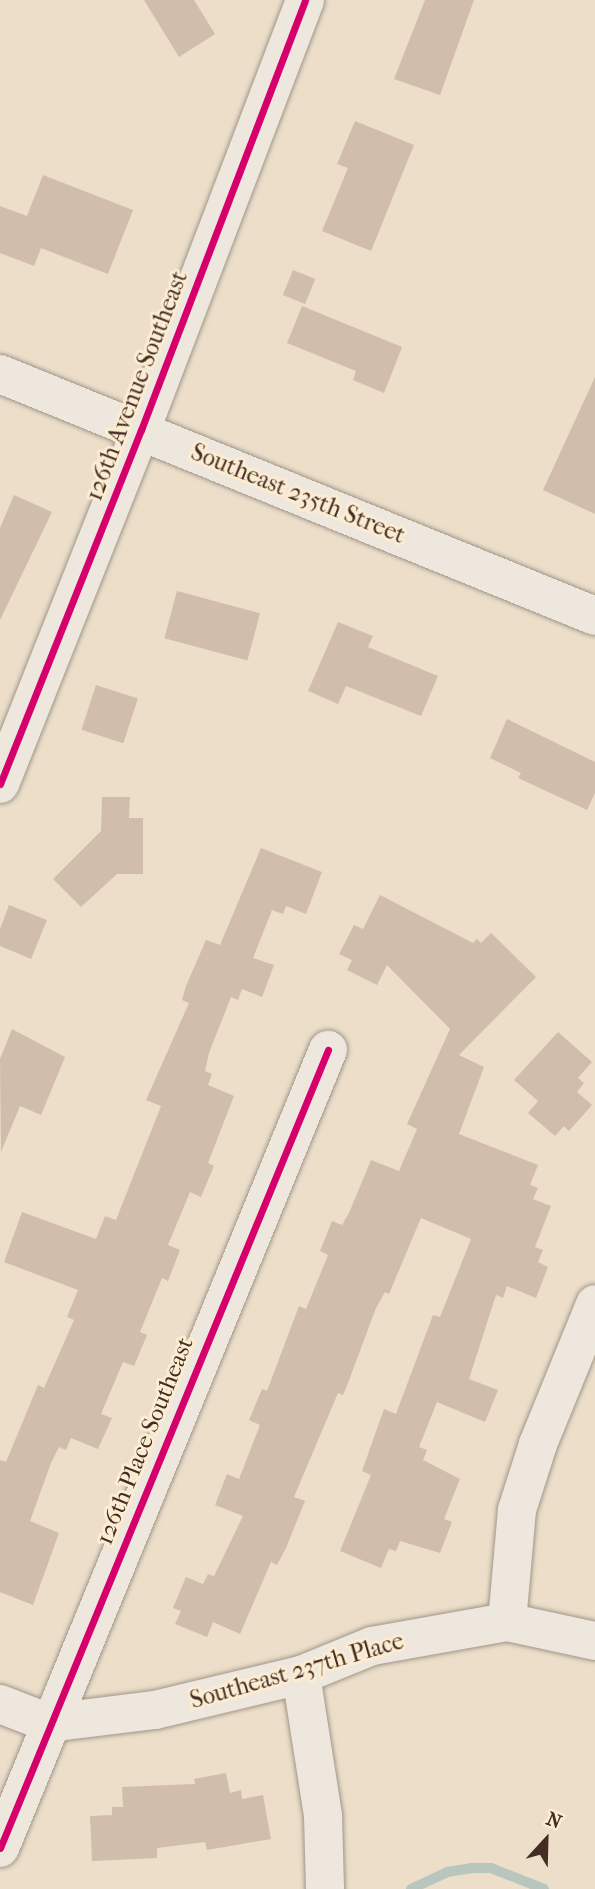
<!DOCTYPE html>
<style>
body{margin:0}
#map{position:relative;width:595px;height:1889px;overflow:hidden;background:#ecdec9;font-family:"IM FELL French Canon",serif}
div>[style]{position:absolute}
[style*='--x']{left:calc(var(--x)*1px);top:calc(var(--y)*1px);width:calc(var(--w)*1px);rotate:calc(var(--a)*1deg)}
.stream>*{height:10px;margin:-5px;padding:0 5px;transform-origin:5px;border-radius:5px;background:#b8c6be}
.building>*{inset:0;background:#d1bdab;transform-origin:0 0}
.roads{filter:drop-shadow(0 0 2px #a19689) drop-shadow(0 0 2px #a19689)}
.minor>*{height:38px;margin:-19px;padding:0 19px;transform-origin:19px;border-radius:19px;background:#eee7dd}
.cycleway>*{height:7px;margin:-3.5px;padding:0 3.5px;transform-origin:3.5px;border-radius:3.5px;background:#d6006c}
span{translate:-50% -50%;white-space:nowrap;text-align:center;line-height:1.15;-webkit-text-stroke:6px #fcecd2;paint-order:stroke}
.street-label{font-size:24px;color:#432c22}
.north{position:absolute;left:511px;top:1805px;width:70px;height:70px;-webkit-text-stroke:5px #fcecd2;paint-order:stroke;rotate:22deg;font-size:19px;font-weight:700;line-height:28px;text-align:center;color:#432c22}
.north::after{content:'';display:block;margin:auto;width:24px;height:32px;background:#432c22;clip-path:polygon(50% 0,100% 100%,50% 72%,0 100%)}
</style>
<div id="map">
<div class="stream">
<i style="--x:411;--y:1889;--w:40;--a:-25"></i>
<i style="--x:447;--y:1872;--w:24;--a:-9"></i>
<i style="--x:471;--y:1868;--w:20;--a:0"></i>
<i style="--x:491;--y:1868;--w:57;--a:21.6"></i>
</div>
<div class="building">
<i style="clip-path:polygon(144px 0,194px 0,215px 34px,179px 57px)"></i>
<i style="clip-path:polygon(425px 0,474px 0,440px 95px,394px 79px)"></i>
<i style="clip-path:polygon(355px 121px,414px 145px,371px 251px,322px 231px,348px 168px,337px 164px)"></i>
<i style="clip-path:polygon(43px 175px,133px 210px,108px 274px,41px 248px,34px 266px,0 253px,0 206px,27px 216px)"></i>
<i style="left:293px;top:270px;width:24px;height:27px;rotate:22deg"></i>
<i style="clip-path:polygon(302px 306px,402px 347px,384px 393px,353px 380px,356px 371px,287px 343px)"></i>
<i style="clip-path:polygon(595px 377px,595px 514px,543px 490px)"></i>
<i style="clip-path:polygon(14px 495px,52px 512px,0 620px,0 528px)"></i>
<i style="left:177px;top:591px;width:86px;height:49px;rotate:15deg"></i>
<i style="clip-path:polygon(338px 622px,373px 636px,368px 647px,438px 676px,421px 716px,346px 686px,338px 704px,308px 691px)"></i>
<i style="left:96px;top:685px;width:44px;height:47px;rotate:18deg"></i>
<i style="clip-path:polygon(507px 719px,595px 762px,595px 793px,587px 810px,518px 778px,521px 773px,490px 758px)"></i>
<i style="clip-path:polygon(102px 797px,130px 797px,129px 818px,143px 818px,143px 874px,117px 874px,81px 907px,53px 879px,101px 831px)"></i>
<i style="clip-path:polygon(261px 848px,322px 872px,306px 914px,286px 906px,283px 914px,272px 910px,253px 958px,274px 965px,262px 997px,242px 989px,238px 1000px,231px 997px,209px 1053px,205px 1071px,212px 1074px,208px 1085px,234px 1096px,208px 1163px,214px 1166px,201px 1197px,190px 1192px,168px 1245px,180px 1250px,168px 1281px,162px 1278px,140px 1332px,147px 1335px,134px 1366px,123px 1362px,101px 1414px,112px 1418px,98px 1449px,71px 1438px,66px 1450px,59px 1447px,51px 1463px,30px 1521px,59px 1533px,33px 1605px,0 1592px,0 1460px,6px 1462px,38px 1385px,44px 1388px,74px 1320px,67px 1317px,78px 1290px,4px 1262px,22px 1212px,96px 1239px,105px 1216px,116px 1220px,161px 1106px,146px 1100px,189px 1003px,182px 1000px,186px 986px,206px 940px,220px 945px)"></i>
<i style="clip-path:polygon(380px 895px,473px 943px,477px 939px,481px 943px,491px 933px,536px 977px,459px 1055px,484px 1067px,459px 1134px,538px 1165px,530px 1185px,538px 1188px,533px 1199px,551px 1206px,535px 1247px,543px 1250px,538px 1262px,548px 1267px,536px 1298px,507px 1286px,503px 1298px,496px 1295px,469px 1379px,498px 1390px,485px 1422px,437px 1402px,419px 1447px,427px 1450px,423px 1460px,460px 1479px,444px 1519px,452px 1522px,440px 1553px,400px 1541px,396px 1551px,389px 1549px,381px 1568px,340px 1551px,371px 1475px,362px 1471px,384px 1409px,396px 1414px,433px 1315px,440px 1317px,471px 1239px,421px 1218px,389px 1294px,385px 1292px,376px 1308px,348px 1383px,343px 1395px,338px 1393px,294px 1497px,305px 1501px,286px 1548px,277px 1565px,271px 1562px,240px 1634px,213px 1622px,207px 1637px,175px 1624px,181px 1611px,173px 1608px,186px 1577px,203px 1584px,208px 1574px,214px 1576px,243px 1516px,215px 1505px,227px 1474px,239px 1479px,260px 1425px,249px 1420px,262px 1389px,267px 1391px,299px 1306px,306px 1309px,328px 1255px,320px 1251px,332px 1221px,342px 1225px,349px 1213px,371px 1160px,399px 1171px,417px 1129px,407px 1124px,450px 1029px,387px 965px,377px 985px,347px 970px,352px 960px,339px 954px,354px 925px,363px 929px)"></i>
<i style="clip-path:polygon(9px 905px,47px 920px,31px 959px,0 946px,0 929px)"></i>
<i style="clip-path:polygon(12px 1029px,65px 1057px,41px 1115px,20px 1106px,1px 1152px,0 1059px)"></i>
<i style="clip-path:polygon(558px 1032px,592px 1062px,578px 1078px,584px 1083px,577px 1092px,592px 1105px,569px 1131px,564px 1126px,555px 1136px,528px 1113px,538px 1101px,514px 1080px)"></i>
<i style="clip-path:polygon(226px 1773px,230px 1793px,241px 1790px,242px 1799px,263px 1795px,271px 1839px,207px 1850px,205px 1842px,157px 1848px,157px 1858px,92px 1861px,90px 1816px,112px 1815px,112px 1807px,123px 1807px,122px 1787px,195px 1784px,194px 1779px)"></i>
</div>
<div class="roads">
<div class="minor">
<i style="--x:0;--y:374;--w:642;--a:22.13"></i>
<i style="--x:0;--y:784;--w:381;--a:-68.3"></i>
<i style="--x:141;--y:430;--w:460;--a:-69.1"></i>
<i style="--x:507;--y:1622;--w:112;--a:-84.9"></i>
<i style="--x:517;--y:1510;--w:69;--a:-72.3"></i>
<i style="--x:538;--y:1444;--w:151;--a:-67.8"></i>
<i style="--x:301;--y:1675;--w:143;--a:81.1"></i>
<i style="--x:323;--y:1816;--w:73;--a:88.4"></i>
<i style="--x:0;--y:1704;--w:53;--a:21.2"></i>
<i style="--x:49;--y:1723;--w:107;--a:-7"></i>
<i style="--x:155;--y:1710;--w:150;--a:-13.5"></i>
<i style="--x:301;--y:1675;--w:77;--a:-22.2"></i>
<i style="--x:372;--y:1646;--w:137;--a:-10.1"></i>
<i style="--x:507;--y:1622;--w:90;--a:12.2"></i>
<i style="--x:0;--y:1848;--w:863;--a:-67.66"></i>
</div>
</div>
<div class="cycleway">
<i style="--x:0;--y:784;--w:381;--a:-68.3"></i>
<i style="--x:141;--y:430;--w:460;--a:-69.1"></i>
<i style="--x:0;--y:1848;--w:863;--a:-67.66"></i>
</div>
<div class="street-label">
<span style="left:137px;top:386px;rotate:-69deg">126th Avenue Southeast</span>
<span style="left:298px;top:494px;rotate:22deg">Southeast 235th Street</span>
<span style="left:145px;top:1441px;rotate:-68deg">126th Place Southeast</span>
<span style="left:297px;top:1671px;rotate:-16deg">Southeast 237th Place</span>
</div>
<div class="north">N</div>
</div>
